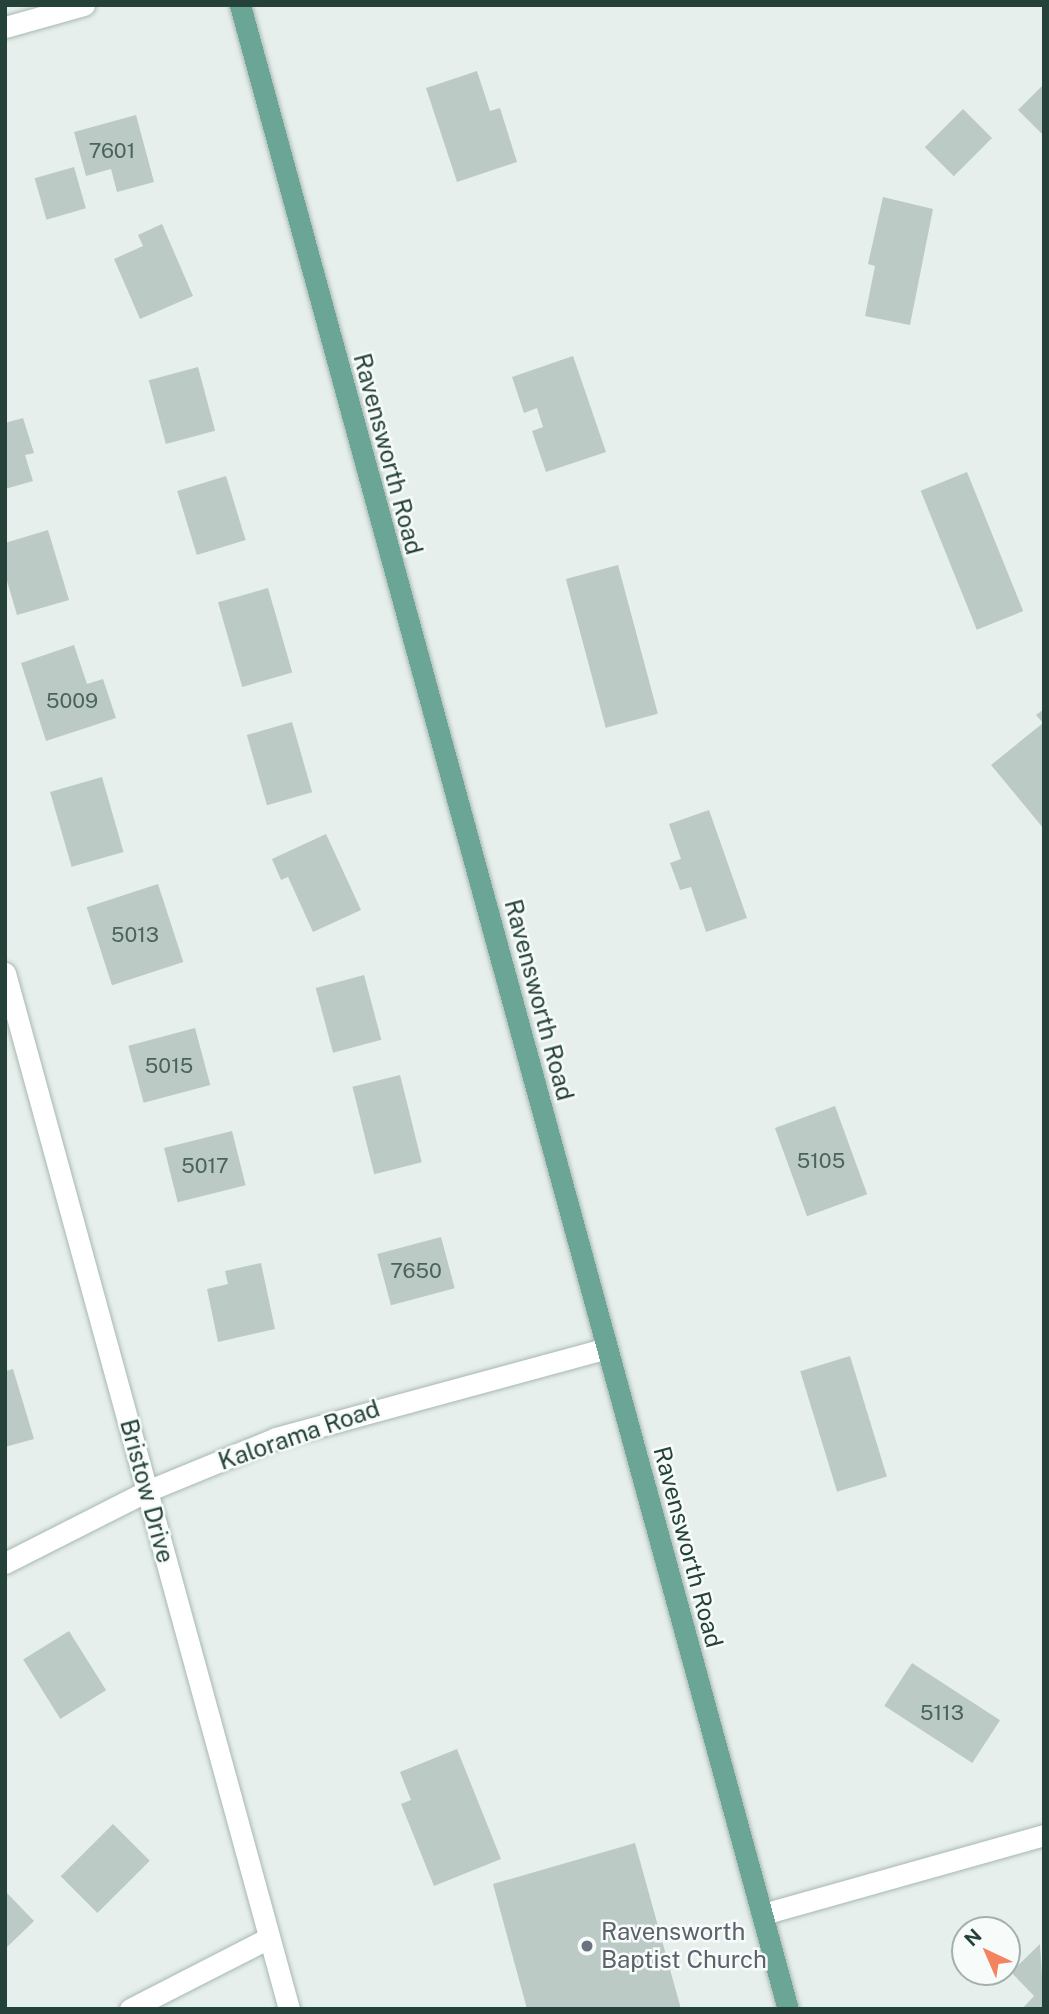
<!DOCTYPE html>
<style>
body{margin:0}
#map{position:relative;width:1049px;height:2014px;overflow:hidden;background:#e6efeb;font-family:"Public Sans",sans-serif}
div>[style]{position:absolute}
[style*='--x']{left:calc(var(--x)*1px);top:calc(var(--y)*1px);width:calc(var(--w)*1px);rotate:calc(var(--a)*1deg)}
.building>*{inset:0;background:#bbcac4;transform-origin:0 0}
.roads{filter:drop-shadow(0 0 2px #a8b8b2) drop-shadow(0 0 2px #a8b8b2)}
.minor>*{height:21px;margin:-10.5px;padding:0 10.5px;transform-origin:10.5px;border-radius:10.5px;background:#fff}
.major>*{height:21px;margin:-10.5px;padding:0 10.5px;transform-origin:10.5px;border-radius:10.5px;background:#6aa596}
.dots>*{width:19px;height:19px;translate:-50% -50%;box-sizing:border-box;border:4px solid #f7fbf9;border-radius:50%}
span{translate:-50% -50%;white-space:nowrap;text-align:center;line-height:1.15;-webkit-text-stroke:5px #f7fbf9;paint-order:stroke}
.number-label{font-size:21px;color:#4a645c}
.number-label span{-webkit-text-stroke-width:0}
.street-label{font-size:24px;color:#24423a}
.worship-label{font-size:24px;color:#5b616d}
.left{translate:0 -50%;text-align:left}
.frame{position:absolute;inset:0;border:7px solid #24423a;pointer-events:none}
.north{position:absolute;left:951px;top:1916px;width:70px;height:70px;box-sizing:border-box;background:#f7fbf9;border:2px solid #a3b1ad;border-radius:50%;rotate:316deg;font-size:19px;font-weight:700;line-height:28px;text-align:center;color:#24423a}
.north::after{content:'';display:block;margin:auto;width:24px;height:32px;background:#f4845f;clip-path:polygon(50% 0,100% 100%,50% 72%,0 100%)}
</style>
<div id="map">
<div class="building">
<i style="clip-path:polygon(477px 71px,490px 111px,500px 108px,517px 162px,457px 182px,426px 88px)"></i>
<i style="clip-path:polygon(1044px 84px,1044px 136px,1018px 110px)"></i>
<i style="left:963px;top:109px;width:41px;height:54px;rotate:45deg"></i>
<i style="clip-path:polygon(136px 115px,154px 182px,117px 192px,111px 169px,86px 176px,74px 132px)"></i>
<i style="left:74px;top:167px;width:43px;height:41px;rotate:74deg"></i>
<i style="clip-path:polygon(883px 197px,933px 209px,910px 325px,865px 316px,875px 266px,868px 264px)"></i>
<i style="clip-path:polygon(162px 224px,193px 296px,140px 319px,114px 259px,143px 246px,138px 235px)"></i>
<i style="clip-path:polygon(573px 356px,606px 452px,546px 472px,532px 431px,543px 427px,537px 408px,524px 413px,512px 377px)"></i>
<i style="left:198px;top:367px;width:66px;height:51px;rotate:75deg"></i>
<i style="clip-path:polygon(23px 418px,34px 453px,25px 455px,33px 481px,5px 489px,5px 423px)"></i>
<i style="left:967px;top:472px;width:150px;height:50px;rotate:68deg"></i>
<i style="left:226px;top:476px;width:67px;height:51px;rotate:73deg"></i>
<i style="clip-path:polygon(48px 530px,69px 600px,17px 615px,5px 574px,5px 543px)"></i>
<i style="left:618px;top:565px;width:154px;height:54px;rotate:75deg"></i>
<i style="left:268px;top:588px;width:88px;height:52px;rotate:74deg"></i>
<i style="clip-path:polygon(74px 645px,87px 684px,103px 679px,116px 718px,46px 741px,21px 663px)"></i>
<i style="clip-path:polygon(1044px 709px,1044px 829px,991px 765px,1043px 723px,1036px 715px)"></i>
<i style="left:292px;top:722px;width:73px;height:47px;rotate:74deg"></i>
<i style="left:102px;top:777px;width:78px;height:54px;rotate:74deg"></i>
<i style="clip-path:polygon(709px 810px,747px 918px,706px 932px,691px 887px,680px 890px,670px 863px,681px 859px,669px 824px)"></i>
<i style="clip-path:polygon(326px 834px,361px 910px,313px 932px,288px 877px,281px 880px,272px 859px)"></i>
<i style="left:158px;top:884px;width:82px;height:75px;rotate:72deg"></i>
<i style="left:364px;top:975px;width:67px;height:50px;rotate:75deg"></i>
<i style="left:195px;top:1028px;width:59px;height:69px;rotate:75deg"></i>
<i style="left:400px;top:1075px;width:90px;height:49px;rotate:76deg"></i>
<i style="left:835px;top:1106px;width:94px;height:64px;rotate:70deg"></i>
<i style="left:232px;top:1131px;width:56px;height:70px;rotate:76deg"></i>
<i style="left:441px;top:1237px;width:53px;height:66px;rotate:75deg"></i>
<i style="clip-path:polygon(261px 1263px,275px 1329px,218px 1342px,207px 1289px,228px 1284px,225px 1271px)"></i>
<i style="left:850px;top:1356px;width:126px;height:52px;rotate:73deg"></i>
<i style="clip-path:polygon(13px 1369px,34px 1439px,5px 1447px,5px 1371px)"></i>
<i style="left:69px;top:1631px;width:70px;height:54px;rotate:58deg"></i>
<i style="left:912px;top:1663px;width:105px;height:51px;rotate:33deg"></i>
<i style="clip-path:polygon(457px 1749px,501px 1859px,434px 1886px,401px 1804px,411px 1800px,400px 1772px)"></i>
<i style="left:113px;top:1824px;width:52px;height:74px;rotate:45deg"></i>
<i style="clip-path:polygon(635px 1843px,681px 2009px,527px 2009px,493px 1884px)"></i>
<i style="clip-path:polygon(5px 1891px,34px 1921px,5px 1949px)"></i>
<i style="clip-path:polygon(1040px 1944px,1044px 2009px,1022px 2009px,1034px 1996px,1011px 1972px)"></i>
</div>
<div class="roads">
<div class="minor">
<i style="--x:5;--y:27;--w:82;--a:-15.6"></i>
<i style="--x:5;--y:973;--w:1074;--a:74.67"></i>
<i style="--x:5;--y:1563;--w:159;--a:-26.9"></i>
<i style="--x:147;--y:1491;--w:139;--a:-22.3"></i>
<i style="--x:276;--y:1438;--w:343;--a:-15.2"></i>
<i style="--x:763;--y:1914;--w:292;--a:-15.7"></i>
<i style="--x:130;--y:2009;--w:156;--a:-27.1"></i>
</div>
<div class="major">
<i style="--x:240;--y:5;--w:2078;--a:74.71"></i>
</div>
</div>
<div class="dots">
<i style="left:587px;top:1946px;background:#6b7280"></i>
</div>
<div class="number-label">
<span style="left:112px;top:151px">7601</span>
<span style="left:72px;top:701px">5009</span>
<span style="left:135px;top:935px">5013</span>
<span style="left:169px;top:1066px">5015</span>
<span style="left:821px;top:1161px">5105</span>
<span style="left:205px;top:1166px">5017</span>
<span style="left:416px;top:1271px">7650</span>
<span style="left:942px;top:1713px">5113</span>
</div>
<div class="street-label">
<span style="left:388px;top:454px;rotate:75deg">Ravensworth Road</span>
<span style="left:539px;top:1000px;rotate:75deg">Ravensworth Road</span>
<span style="left:299px;top:1435px;rotate:-19deg">Kalorama Road</span>
<span style="left:147px;top:1491px;rotate:75deg">Bristow Drive</span>
<span style="left:688px;top:1547px;rotate:75deg">Ravensworth Road</span>
</div>
<div class="worship-label">
<span class="left" style="left:601px;top:1946px">Ravensworth<br>Baptist Church</span>
</div>
<div class="frame"></div>
<div class="north">N</div>
</div>
